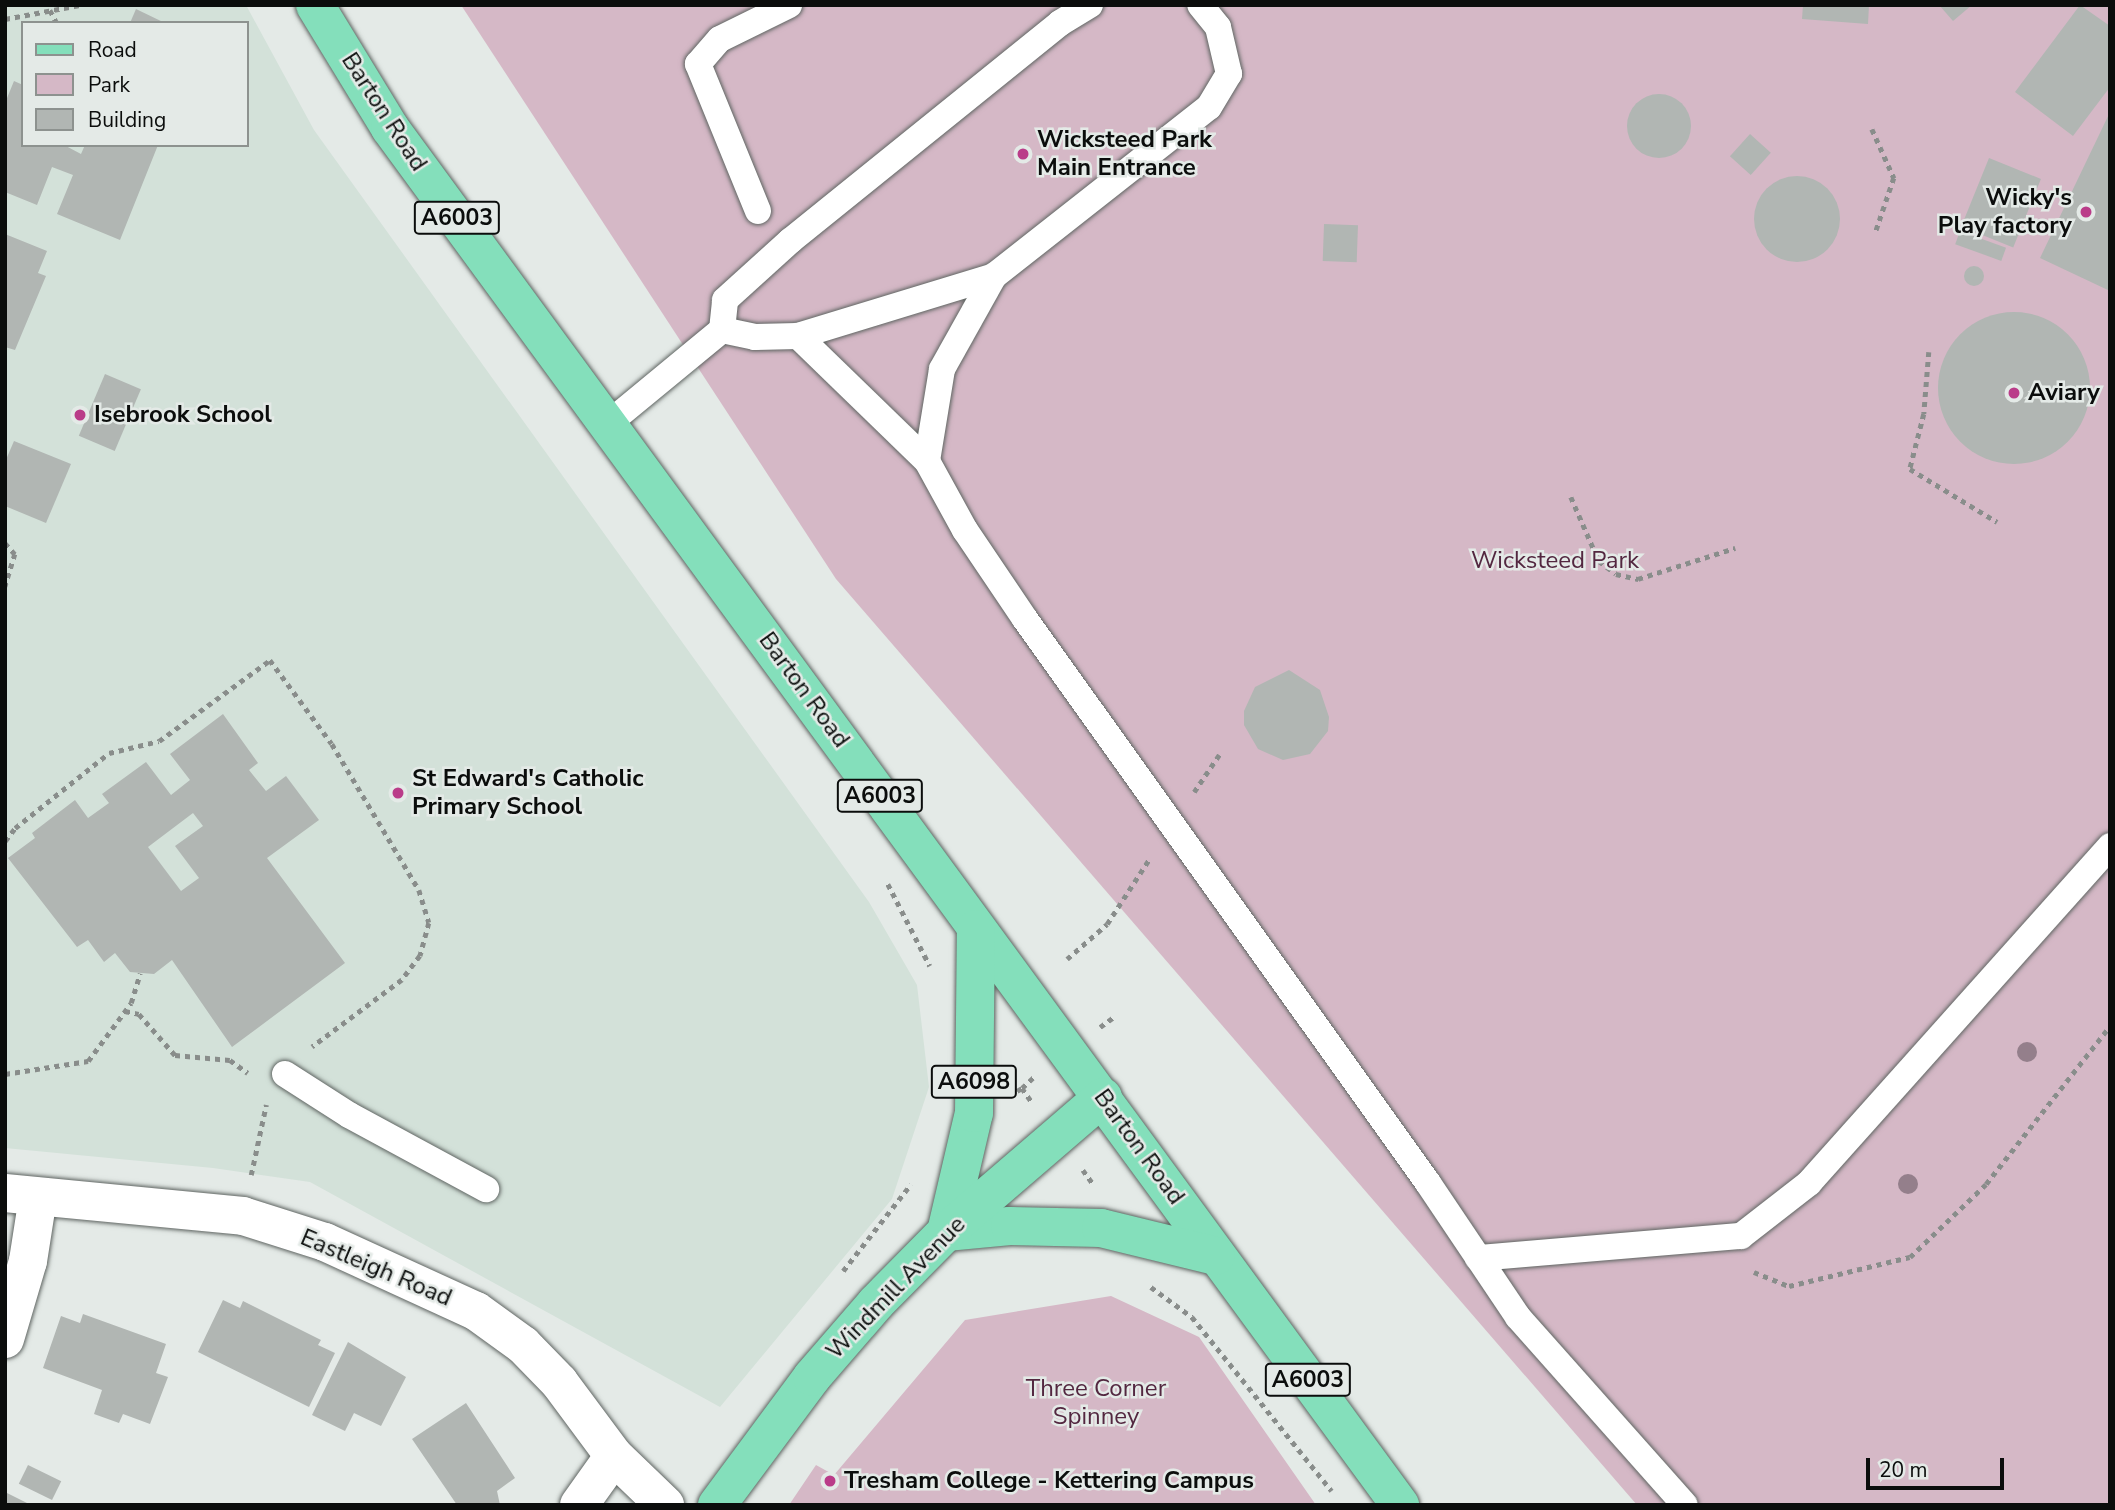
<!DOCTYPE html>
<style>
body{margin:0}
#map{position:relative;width:2115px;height:1510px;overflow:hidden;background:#e4eae7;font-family:"Nunito Sans",sans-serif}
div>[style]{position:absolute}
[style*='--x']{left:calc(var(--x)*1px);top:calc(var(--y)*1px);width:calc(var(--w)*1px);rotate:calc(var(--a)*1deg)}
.built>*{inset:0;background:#d3e1d9}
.green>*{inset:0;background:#d5b8c6}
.building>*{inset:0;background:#b1b6b3;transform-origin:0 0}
.round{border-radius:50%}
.path>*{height:4.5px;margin-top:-2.25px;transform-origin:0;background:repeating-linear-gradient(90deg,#898d8b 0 5px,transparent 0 10px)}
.roads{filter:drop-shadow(0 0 2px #5f6562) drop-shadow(0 0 2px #5f6562)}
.lane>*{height:26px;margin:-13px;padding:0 13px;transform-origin:13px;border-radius:13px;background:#fff}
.street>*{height:38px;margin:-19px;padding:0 19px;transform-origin:19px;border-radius:19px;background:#fff}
.primary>*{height:38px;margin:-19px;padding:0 19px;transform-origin:19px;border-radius:19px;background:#84dfbb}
.trees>*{width:20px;height:20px;margin:-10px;border-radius:50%;background:#947f8b}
.dots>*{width:19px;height:19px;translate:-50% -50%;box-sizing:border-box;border:4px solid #e4eae7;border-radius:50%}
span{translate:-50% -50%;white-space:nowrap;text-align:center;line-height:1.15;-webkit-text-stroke:5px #e4eae7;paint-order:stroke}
.shield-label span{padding:2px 5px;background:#e4eae7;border:2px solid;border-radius:5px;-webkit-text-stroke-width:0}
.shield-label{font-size:23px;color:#0b0d0c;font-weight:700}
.street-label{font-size:24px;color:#0b0d0c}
.poi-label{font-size:24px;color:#0b0d0c;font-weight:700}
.left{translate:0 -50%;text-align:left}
.right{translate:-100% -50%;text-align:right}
.park-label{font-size:24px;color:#532740}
.frame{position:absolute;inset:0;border:7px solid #0b0d0c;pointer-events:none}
.legend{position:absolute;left:21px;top:21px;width:228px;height:126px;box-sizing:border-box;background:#e4eae7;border:2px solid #8d928f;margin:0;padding:9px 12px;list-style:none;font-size:21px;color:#0b0d0c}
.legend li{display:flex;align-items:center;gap:14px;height:35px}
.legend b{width:35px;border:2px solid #8d928f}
.scale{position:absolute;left:1866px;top:1458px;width:138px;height:32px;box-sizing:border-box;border:4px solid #0b0d0c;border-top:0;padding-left:9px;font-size:21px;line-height:24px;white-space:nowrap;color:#0b0d0c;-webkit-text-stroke:5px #e4eae7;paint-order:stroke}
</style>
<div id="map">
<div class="built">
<i style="clip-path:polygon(evenodd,5px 5px,246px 5px,314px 130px,869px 902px,917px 985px,929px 1087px,892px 1199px,720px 1407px,310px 1182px,213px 1168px,5px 1148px,5px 5px,23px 23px,247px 23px,247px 145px,23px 145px,23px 23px)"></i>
</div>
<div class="green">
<i style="clip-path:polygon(461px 5px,2110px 5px,2110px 1505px,1637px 1505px,836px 579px)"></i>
<i style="clip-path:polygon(1111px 1296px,1199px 1337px,1316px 1505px,789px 1505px,816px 1465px,834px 1475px,965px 1320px)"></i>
</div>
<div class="building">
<i style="clip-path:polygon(1803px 5px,1869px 5px,1868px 24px,1802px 19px)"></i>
<i style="clip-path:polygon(1939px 5px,1972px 5px,1953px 21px)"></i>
<i style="clip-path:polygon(2080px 5px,2110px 26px,2110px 87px,2073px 136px,2015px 92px)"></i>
<i style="clip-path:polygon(136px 9px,165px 23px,130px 23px)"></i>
<i style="clip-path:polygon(14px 81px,23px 85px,23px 145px,64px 145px,81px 154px,85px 145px,158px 145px,120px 240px,57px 214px,73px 175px,52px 167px,37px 205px,5px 192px,5px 103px)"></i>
<i class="round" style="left:1627px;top:94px;width:64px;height:64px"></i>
<i style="clip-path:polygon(2110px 112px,2110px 291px,2040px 258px)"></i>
<i style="left:1750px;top:134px;width:28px;height:30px;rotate:42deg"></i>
<i style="left:1989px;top:158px;width:56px;height:74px;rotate:22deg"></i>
<i class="round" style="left:1754px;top:176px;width:86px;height:86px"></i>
<i style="left:1324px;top:224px;width:34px;height:37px;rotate:2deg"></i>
<i style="left:1960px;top:231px;width:49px;height:14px;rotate:20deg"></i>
<i style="clip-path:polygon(5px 234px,47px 251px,38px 273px,46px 276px,15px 350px,5px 347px)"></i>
<i class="round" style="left:1964px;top:266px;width:20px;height:20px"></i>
<i class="round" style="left:1938px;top:312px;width:152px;height:152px"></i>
<i style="left:105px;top:374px;width:39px;height:67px;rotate:23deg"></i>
<i style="clip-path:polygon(14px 441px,71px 464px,46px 523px,5px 506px,5px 462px)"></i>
<i style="clip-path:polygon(1289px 670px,1320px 690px,1329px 717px,1328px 731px,1310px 754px,1283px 760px,1258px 749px,1244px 725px,1244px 711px,1255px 687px)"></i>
<i style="clip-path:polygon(evenodd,223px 714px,258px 763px,249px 770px,266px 791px,286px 776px,319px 820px,267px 858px,345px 963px,232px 1047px,172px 960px,154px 974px,130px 972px,115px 953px,104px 962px,88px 940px,77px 947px,8px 858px,35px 838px,32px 833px,75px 800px,88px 818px,109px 803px,102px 794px,146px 762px,171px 795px,190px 780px,170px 754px,223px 714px,193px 813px,203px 826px,175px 846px,199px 878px,181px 891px,148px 847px,193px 813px)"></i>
<i style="clip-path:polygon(223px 1300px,240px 1308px,243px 1301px,321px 1340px,318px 1345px,335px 1353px,309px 1407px,198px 1352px)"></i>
<i style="clip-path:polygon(83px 1314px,166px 1344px,156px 1373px,168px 1377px,150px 1424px,123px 1414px,119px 1423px,94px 1414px,102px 1390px,43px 1368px,61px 1316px,80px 1323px)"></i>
<i style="clip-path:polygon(348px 1342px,406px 1377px,381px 1426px,354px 1413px,345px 1431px,312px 1415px)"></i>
<i style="clip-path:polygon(466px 1403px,515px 1478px,497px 1491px,500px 1505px,457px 1505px,412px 1439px)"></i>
<i style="left:28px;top:1465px;width:37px;height:21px;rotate:26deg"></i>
<i style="clip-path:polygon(7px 1493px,31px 1505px,5px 1505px)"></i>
</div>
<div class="path">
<i style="--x:50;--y:10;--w:15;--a:62"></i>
<i style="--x:5;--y:19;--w:76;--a:-10.6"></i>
<i style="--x:1872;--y:129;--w:54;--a:65.8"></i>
<i style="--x:1894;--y:178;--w:59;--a:108.7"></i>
<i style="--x:1929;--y:352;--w:62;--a:94.6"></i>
<i style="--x:1924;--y:414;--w:57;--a:104.3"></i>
<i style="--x:1910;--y:469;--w:102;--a:31.3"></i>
<i style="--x:1571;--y:497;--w:70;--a:66.4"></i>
<i style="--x:1599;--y:561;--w:21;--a:37"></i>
<i style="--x:1616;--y:574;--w:23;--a:13"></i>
<i style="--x:1638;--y:579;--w:102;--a:-17.7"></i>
<i style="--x:5;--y:543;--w:15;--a:48"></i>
<i style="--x:15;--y:554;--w:34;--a:107"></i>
<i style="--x:1194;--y:792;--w:45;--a:-56"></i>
<i style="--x:5;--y:841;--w:16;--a:-52"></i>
<i style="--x:15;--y:828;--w:120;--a:-38.6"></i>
<i style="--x:109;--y:753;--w:51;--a:-13.5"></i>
<i style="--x:159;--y:741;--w:137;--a:-36.1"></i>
<i style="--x:270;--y:660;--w:104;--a:53.6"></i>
<i style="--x:332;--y:744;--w:170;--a:59.2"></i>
<i style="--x:419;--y:890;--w:34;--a:73"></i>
<i style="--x:429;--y:923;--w:34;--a:105"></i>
<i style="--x:420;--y:956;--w:30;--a:127"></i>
<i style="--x:402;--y:980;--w:112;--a:143.3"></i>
<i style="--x:888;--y:884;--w:92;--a:62.9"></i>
<i style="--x:1067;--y:959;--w:53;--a:-41.2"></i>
<i style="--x:1107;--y:924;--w:79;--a:-56.9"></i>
<i style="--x:125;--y:1011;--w:14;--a:12"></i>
<i style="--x:139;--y:1014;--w:55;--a:48.7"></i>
<i style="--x:175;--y:1055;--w:55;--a:5.2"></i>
<i style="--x:230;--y:1060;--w:22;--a:36"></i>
<i style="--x:1100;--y:1027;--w:17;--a:-36"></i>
<i style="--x:5;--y:1074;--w:84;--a:-8.9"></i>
<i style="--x:88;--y:1061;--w:72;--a:-53.4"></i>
<i style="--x:131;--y:1003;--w:31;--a:-73"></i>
<i style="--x:1022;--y:1088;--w:16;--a:-43"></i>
<i style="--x:1017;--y:1091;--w:6;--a:-31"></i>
<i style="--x:1022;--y:1088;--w:16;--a:55"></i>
<i style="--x:1083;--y:1170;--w:19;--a:54"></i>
<i style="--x:251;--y:1175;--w:72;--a:-77.9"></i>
<i style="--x:843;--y:1271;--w:110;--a:-52"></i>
<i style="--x:1754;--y:1272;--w:38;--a:22"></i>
<i style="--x:1789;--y:1286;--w:124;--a:-13.5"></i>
<i style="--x:1910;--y:1257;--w:105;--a:-43.8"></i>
<i style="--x:1986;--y:1184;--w:201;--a:-51.9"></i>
<i style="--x:1151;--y:1287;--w:51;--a:36.2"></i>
<i style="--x:1192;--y:1317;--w:223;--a:51.2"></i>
</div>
<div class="roads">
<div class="lane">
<i style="--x:758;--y:211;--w:159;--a:-112.2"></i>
<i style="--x:698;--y:64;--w:33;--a:-49"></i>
<i style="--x:720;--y:39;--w:77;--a:-26.2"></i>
<i style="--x:722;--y:330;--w:34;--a:12"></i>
<i style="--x:755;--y:337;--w:43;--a:-1.3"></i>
<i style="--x:798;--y:336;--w:205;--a:-17"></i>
<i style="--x:994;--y:276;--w:273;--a:-38.2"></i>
<i style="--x:1209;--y:107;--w:39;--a:-59"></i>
<i style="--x:1229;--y:74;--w:48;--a:-103.2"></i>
<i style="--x:1218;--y:27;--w:28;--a:-129"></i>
<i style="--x:798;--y:336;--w:180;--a:44.1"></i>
<i style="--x:927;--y:461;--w:79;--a:61.2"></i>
<i style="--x:965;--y:530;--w:107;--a:56"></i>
<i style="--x:1025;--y:619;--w:693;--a:54.45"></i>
<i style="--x:1428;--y:1183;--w:161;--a:56.1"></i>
<i style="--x:1518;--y:1317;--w:251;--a:48.4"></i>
<i style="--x:609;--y:423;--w:146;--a:-39.5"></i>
<i style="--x:722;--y:330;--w:30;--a:-84"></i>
<i style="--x:725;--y:300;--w:88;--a:-42.2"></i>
<i style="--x:790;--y:241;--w:347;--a:-38.9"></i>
<i style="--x:1060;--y:23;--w:35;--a:-31"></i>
<i style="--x:927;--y:461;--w:93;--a:-80.7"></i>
<i style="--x:942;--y:369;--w:107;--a:-60.8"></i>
<i style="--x:285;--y:1074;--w:76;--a:32.6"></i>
<i style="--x:349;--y:1115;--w:156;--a:28.4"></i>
<i style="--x:1478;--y:1258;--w:264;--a:-4.8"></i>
<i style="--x:1741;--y:1236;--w:86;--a:-37.9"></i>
<i style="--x:1809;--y:1183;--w:452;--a:-48.2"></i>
</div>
<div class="street">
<i style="--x:5;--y:1193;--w:239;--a:5.5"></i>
<i style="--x:243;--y:1216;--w:86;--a:17.6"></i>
<i style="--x:325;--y:1242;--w:166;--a:24.6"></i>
<i style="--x:476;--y:1311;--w:58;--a:35.9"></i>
<i style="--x:523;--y:1345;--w:52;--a:45.8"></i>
<i style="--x:559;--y:1382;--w:92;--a:53.4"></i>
<i style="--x:614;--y:1456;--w:71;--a:43.9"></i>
<i style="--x:5;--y:1339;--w:81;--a:-73.6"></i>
<i style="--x:28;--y:1261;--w:65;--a:-81.1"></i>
<i style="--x:579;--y:1505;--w:60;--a:-54.5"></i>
</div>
<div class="primary">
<i style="--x:315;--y:5;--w:144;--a:58.6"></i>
<i style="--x:390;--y:128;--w:1708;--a:53.74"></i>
<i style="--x:946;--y:1232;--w:122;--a:-76.8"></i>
<i style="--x:974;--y:1113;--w:184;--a:-89.4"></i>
<i style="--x:946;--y:1232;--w:64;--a:-5.4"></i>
<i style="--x:1010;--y:1226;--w:91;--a:1.3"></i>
<i style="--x:1101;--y:1228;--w:118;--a:13.7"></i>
<i style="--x:717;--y:1505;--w:159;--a:-53.4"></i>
<i style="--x:812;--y:1377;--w:98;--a:-49.1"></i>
<i style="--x:876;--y:1303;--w:100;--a:-45.4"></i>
<i style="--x:946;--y:1232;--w:207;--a:-40.7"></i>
</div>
</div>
<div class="trees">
<i style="left:2027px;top:1052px"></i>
<i style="left:1908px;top:1184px"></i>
</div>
<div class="dots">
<i style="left:1023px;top:154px;background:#ba3c89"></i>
<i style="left:2086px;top:212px;background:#ba3c89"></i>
<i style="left:2014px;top:393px;background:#ba3c89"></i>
<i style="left:80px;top:415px;background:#ba3c89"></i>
<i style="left:398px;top:793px;background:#ba3c89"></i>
<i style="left:830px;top:1481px;background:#ba3c89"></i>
</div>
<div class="shield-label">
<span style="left:457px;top:218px">A6003</span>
<span style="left:880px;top:796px">A6003</span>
<span style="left:974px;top:1082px">A6098</span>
<span style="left:1308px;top:1380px">A6003</span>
</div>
<div class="street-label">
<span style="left:384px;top:112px;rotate:57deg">Barton Road</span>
<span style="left:804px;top:690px;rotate:54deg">Barton Road</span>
<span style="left:1139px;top:1147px;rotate:54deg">Barton Road</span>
<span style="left:376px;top:1268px;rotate:23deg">Eastleigh Road</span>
<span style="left:896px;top:1288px;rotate:-46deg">Windmill Avenue</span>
</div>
<div class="poi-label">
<span class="left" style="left:1037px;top:154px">Wicksteed Park<br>Main Entrance</span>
<span class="right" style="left:2072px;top:212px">Wicky's<br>Play factory</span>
<span class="left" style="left:2028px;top:393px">Aviary</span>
<span class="left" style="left:94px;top:415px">Isebrook School</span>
<span class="left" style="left:412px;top:793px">St Edward's Catholic<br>Primary School</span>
<span class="left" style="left:844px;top:1481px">Tresham College - Kettering Campus</span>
</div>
<div class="park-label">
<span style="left:1555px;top:561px">Wicksteed Park</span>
<span style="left:1096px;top:1403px">Three Corner<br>Spinney</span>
</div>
<div class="frame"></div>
<ul class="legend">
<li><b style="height:9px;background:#84dfbb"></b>Road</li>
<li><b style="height:19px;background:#d5b8c6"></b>Park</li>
<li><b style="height:19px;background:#b1b6b3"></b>Building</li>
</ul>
<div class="scale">20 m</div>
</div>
